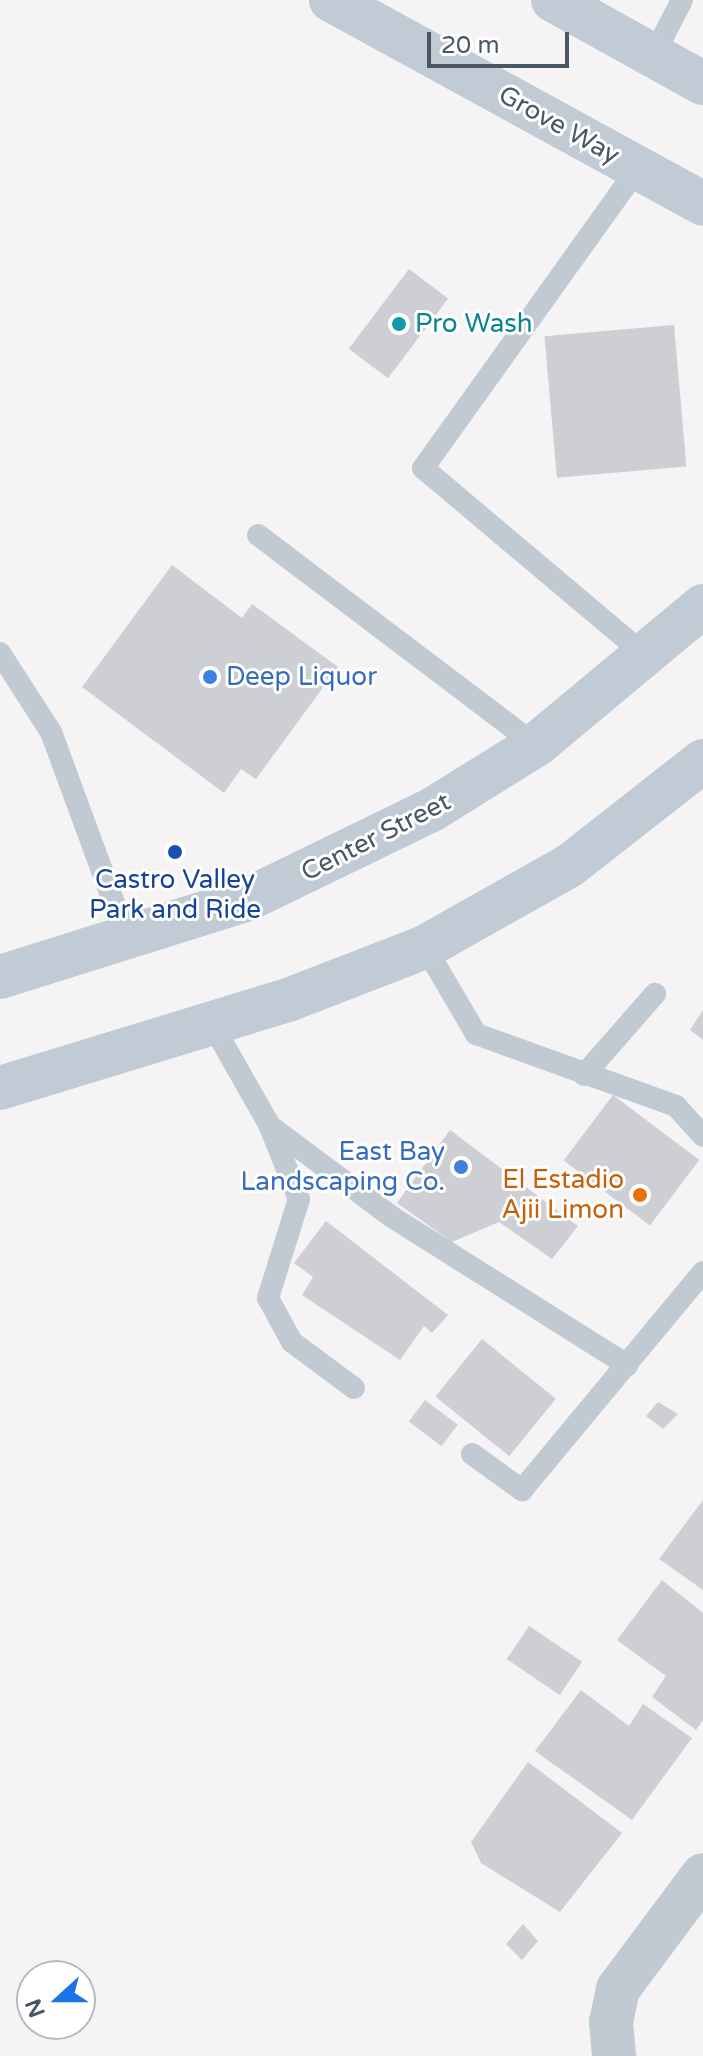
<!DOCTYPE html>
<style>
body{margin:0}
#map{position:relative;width:703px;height:2056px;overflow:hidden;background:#f5f3f3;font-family:"Varela Round",sans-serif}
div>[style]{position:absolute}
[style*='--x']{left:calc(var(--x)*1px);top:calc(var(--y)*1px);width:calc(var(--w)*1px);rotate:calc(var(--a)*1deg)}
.building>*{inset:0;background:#cdcfd5;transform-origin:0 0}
.lane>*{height:22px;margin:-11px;padding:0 11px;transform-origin:11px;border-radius:11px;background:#c1cad2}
.street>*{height:44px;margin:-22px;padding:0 22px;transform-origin:22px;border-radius:22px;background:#c1cad2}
.secondary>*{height:44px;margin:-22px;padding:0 22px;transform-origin:22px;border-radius:22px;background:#c1cbd6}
.dots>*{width:22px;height:22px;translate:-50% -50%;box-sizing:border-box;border:4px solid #fff;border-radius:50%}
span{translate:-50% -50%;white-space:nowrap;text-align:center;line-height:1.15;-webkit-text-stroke:6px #fff;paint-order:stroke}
.street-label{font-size:26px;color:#4a5661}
.culture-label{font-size:26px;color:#0d838f}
.left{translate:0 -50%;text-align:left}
.shop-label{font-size:26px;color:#366cbe}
.right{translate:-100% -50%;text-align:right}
.transit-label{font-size:26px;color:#164399}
.food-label{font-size:26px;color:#c56008}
.north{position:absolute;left:16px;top:1960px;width:80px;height:80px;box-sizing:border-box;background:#fff;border:2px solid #b7bbc0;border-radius:50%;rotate:249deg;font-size:22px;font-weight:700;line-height:32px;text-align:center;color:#4a5661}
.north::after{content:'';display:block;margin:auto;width:28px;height:36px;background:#1a73e8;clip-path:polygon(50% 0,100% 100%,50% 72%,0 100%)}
.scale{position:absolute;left:427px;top:32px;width:142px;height:36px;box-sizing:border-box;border:4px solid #4a5661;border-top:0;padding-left:10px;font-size:24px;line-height:28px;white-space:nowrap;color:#4a5661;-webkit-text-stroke:6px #fff;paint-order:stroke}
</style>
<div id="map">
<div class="building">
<i style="left:409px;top:269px;width:49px;height:100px;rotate:37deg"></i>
<i style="left:674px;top:325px;width:142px;height:130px;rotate:85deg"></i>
<i style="clip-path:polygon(172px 565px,242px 618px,252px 604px,338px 667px,256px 779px,241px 769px,224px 793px,82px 687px)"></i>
<i style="clip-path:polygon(703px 1010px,703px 1040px,690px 1030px)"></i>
<i style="left:613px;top:1095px;width:108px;height:82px;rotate:37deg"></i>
<i style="clip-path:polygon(450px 1130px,578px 1226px,552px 1259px,499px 1222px,452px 1242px,397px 1203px)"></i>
<i style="clip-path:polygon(326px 1221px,448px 1315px,432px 1333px,424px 1326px,400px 1360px,302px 1295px,313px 1277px,294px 1263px)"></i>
<i style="left:482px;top:1339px;width:95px;height:74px;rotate:39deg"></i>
<i style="left:425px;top:1400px;width:41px;height:27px;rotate:37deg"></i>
<i style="clip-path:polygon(658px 1402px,678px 1414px,663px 1429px,646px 1416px)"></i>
<i style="clip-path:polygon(703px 1500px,703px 1590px,659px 1559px)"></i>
<i style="clip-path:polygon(662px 1580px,703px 1613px,703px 1720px,696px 1730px,652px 1697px,666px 1676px,617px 1640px)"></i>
<i style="left:529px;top:1626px;width:64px;height:40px;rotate:34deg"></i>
<i style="clip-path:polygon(581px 1690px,629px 1726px,643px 1704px,692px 1738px,632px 1820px,535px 1751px)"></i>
<i style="clip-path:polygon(528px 1762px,622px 1833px,560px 1912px,481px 1863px,471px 1842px)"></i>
<i style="clip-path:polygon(523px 1924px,538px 1941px,522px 1960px,506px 1944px)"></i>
</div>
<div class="lane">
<i style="--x:653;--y:56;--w:63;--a:-62.6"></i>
<i style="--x:638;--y:168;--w:369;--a:125.6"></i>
<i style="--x:423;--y:468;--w:292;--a:40.1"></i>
<i style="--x:258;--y:535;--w:348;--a:37.1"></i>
<i style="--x:0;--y:653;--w:94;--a:57.2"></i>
<i style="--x:51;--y:732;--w:221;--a:69.8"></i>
<i style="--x:425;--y:947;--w:101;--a:59.6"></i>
<i style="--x:476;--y:1034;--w:213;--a:19.8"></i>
<i style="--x:676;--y:1106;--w:40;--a:48"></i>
<i style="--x:212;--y:1024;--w:117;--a:60.4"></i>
<i style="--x:270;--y:1126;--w:152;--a:36.7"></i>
<i style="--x:392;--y:1217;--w:278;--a:32.2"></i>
<i style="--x:584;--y:1075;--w:108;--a:-48.8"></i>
<i style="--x:270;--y:1127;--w:78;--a:68.1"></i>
<i style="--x:299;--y:1199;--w:104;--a:107.4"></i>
<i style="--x:268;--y:1298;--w:50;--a:61.4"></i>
<i style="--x:292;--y:1342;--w:77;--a:36.6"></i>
<i style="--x:472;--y:1454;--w:62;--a:35.8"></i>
<i style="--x:522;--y:1490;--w:283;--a:-50.3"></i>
</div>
<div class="street">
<i style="--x:614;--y:2056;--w:34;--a:-95"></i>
<i style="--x:611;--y:2022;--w:34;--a:-78"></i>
<i style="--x:618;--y:1989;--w:142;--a:-53.3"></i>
</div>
<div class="secondary">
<i style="--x:331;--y:0;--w:424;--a:28.7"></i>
<i style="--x:553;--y:0;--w:171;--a:29"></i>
<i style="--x:0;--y:977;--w:258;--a:-17.4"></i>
<i style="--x:246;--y:900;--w:208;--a:-25.9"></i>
<i style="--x:433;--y:809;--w:121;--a:-31.9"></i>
<i style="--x:536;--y:745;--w:217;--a:-39.8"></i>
<i style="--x:0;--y:1088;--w:301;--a:-17"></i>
<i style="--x:288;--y:1000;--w:147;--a:-21.1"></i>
<i style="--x:425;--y:947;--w:165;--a:-29.4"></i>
<i style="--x:569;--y:866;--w:170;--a:-38.1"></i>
</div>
<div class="dots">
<i style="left:399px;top:324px;background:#0f9aa8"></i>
<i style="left:210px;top:677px;background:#3f7fe0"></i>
<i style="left:175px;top:852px;background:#1a4fb4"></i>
<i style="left:461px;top:1167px;background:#3f7fe0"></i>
<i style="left:640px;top:1195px;background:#e8710a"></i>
</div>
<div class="street-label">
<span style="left:559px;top:125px;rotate:29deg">Grove Way</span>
<span style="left:376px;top:837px;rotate:-27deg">Center Street</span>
</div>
<div class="culture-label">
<span class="left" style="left:415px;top:324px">Pro Wash</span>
</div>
<div class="shop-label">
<span class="left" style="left:226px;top:677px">Deep Liquor</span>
<span class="right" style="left:445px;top:1167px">East Bay<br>Landscaping Co.</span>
</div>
<div class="transit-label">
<span style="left:175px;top:895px">Castro Valley<br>Park and Ride</span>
</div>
<div class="food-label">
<span class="right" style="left:624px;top:1195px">El Estadio<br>Ajii Limon</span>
</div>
<div class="north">N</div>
<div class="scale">20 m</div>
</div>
